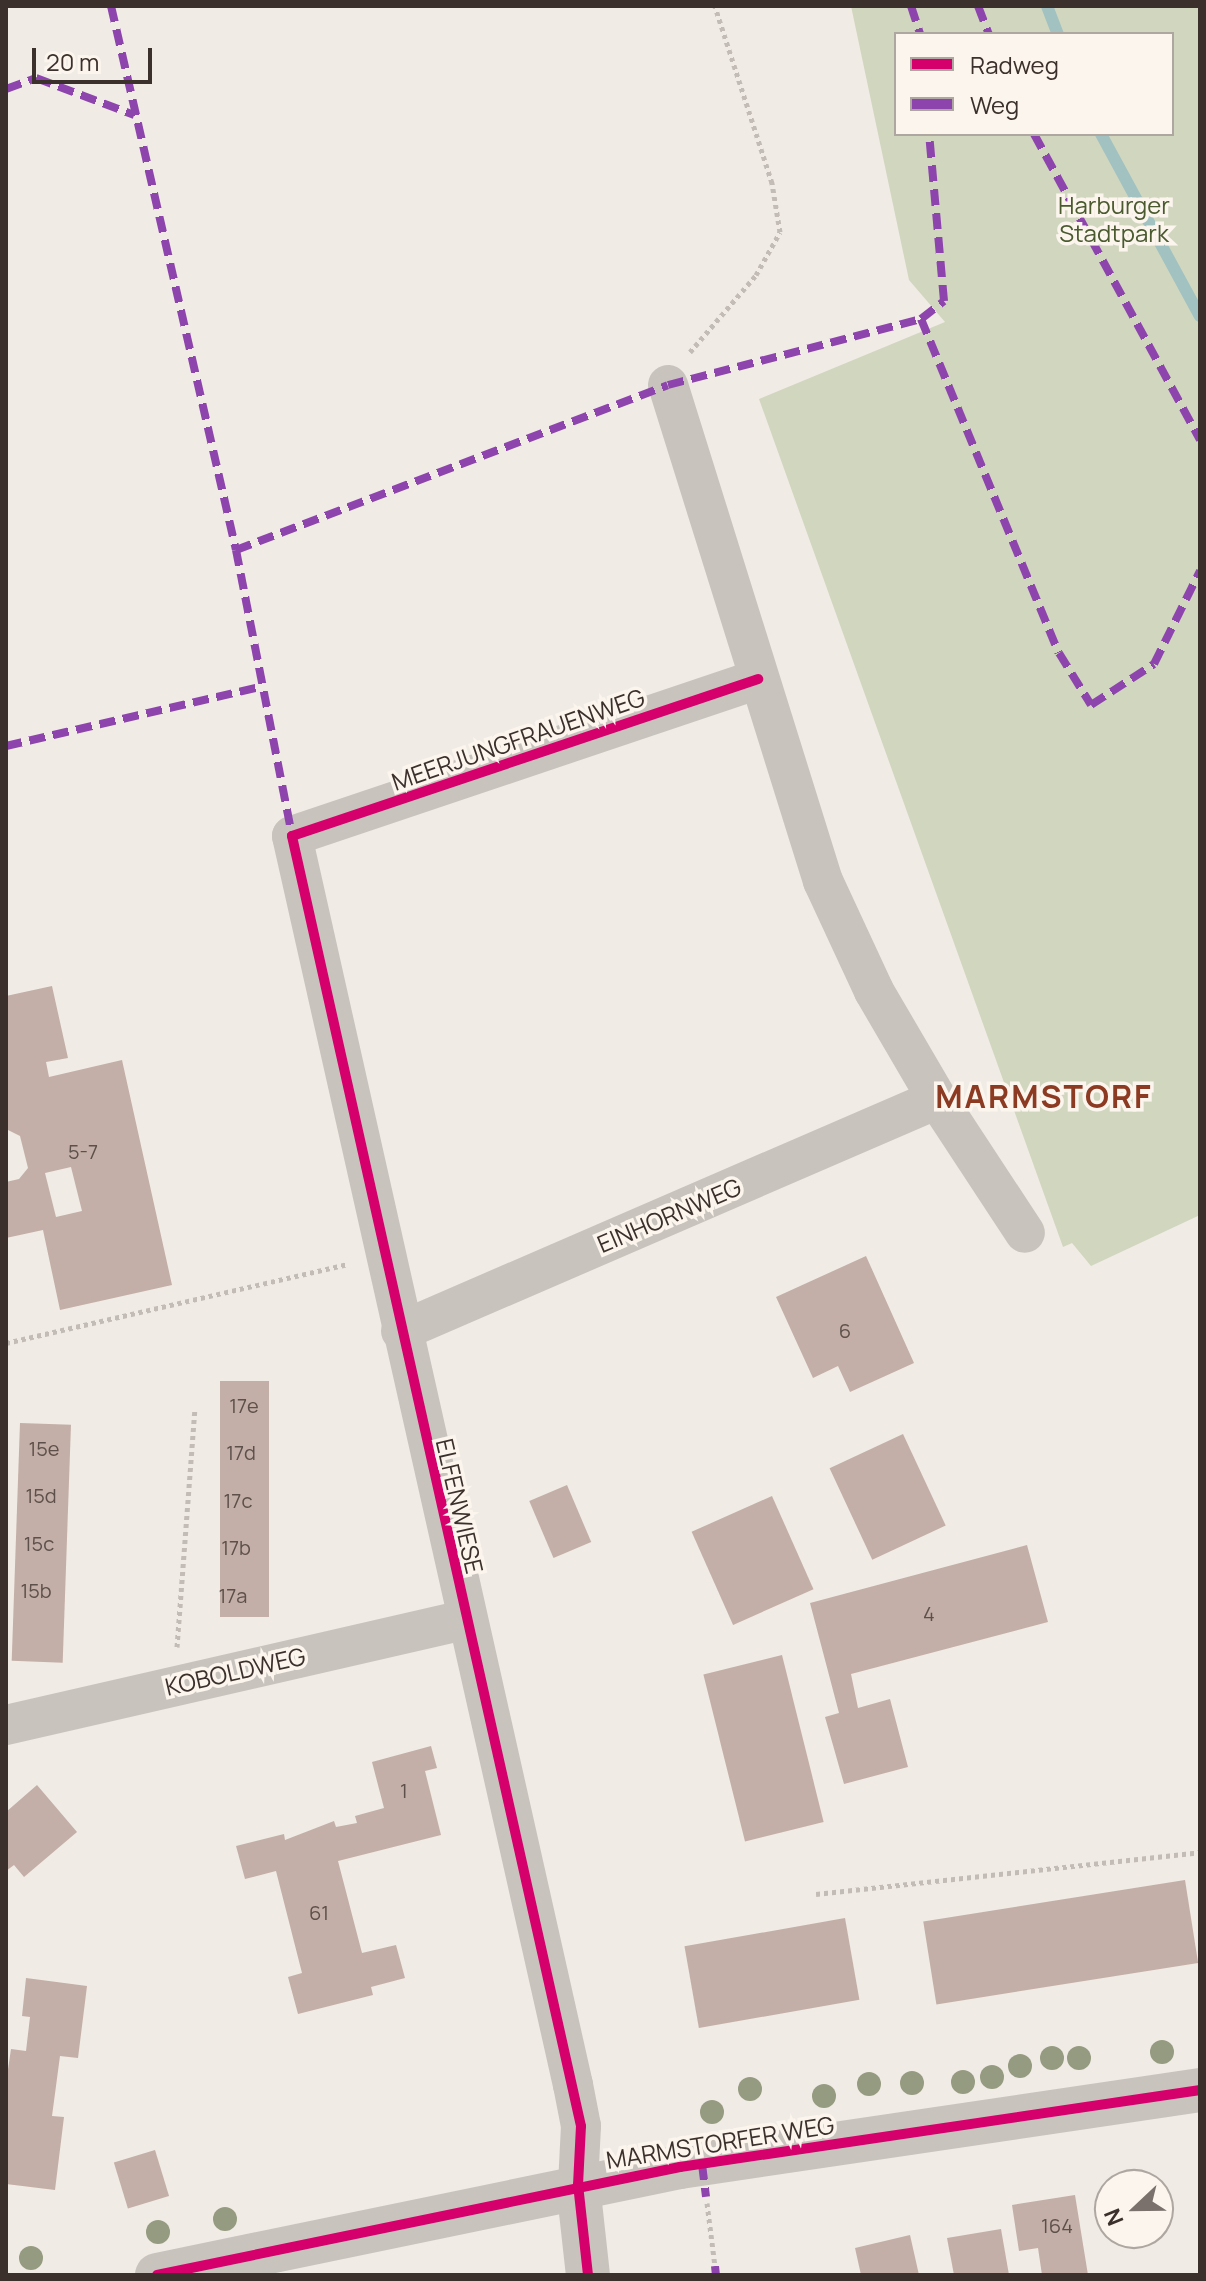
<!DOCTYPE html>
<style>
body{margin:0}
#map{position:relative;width:1206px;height:2281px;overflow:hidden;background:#f0ebe5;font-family:Manrope,sans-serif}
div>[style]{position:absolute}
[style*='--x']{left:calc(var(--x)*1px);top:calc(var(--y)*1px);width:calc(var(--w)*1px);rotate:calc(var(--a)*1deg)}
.green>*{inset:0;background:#d1d6bf}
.stream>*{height:12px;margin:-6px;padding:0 6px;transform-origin:6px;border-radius:6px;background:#a1c2c1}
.building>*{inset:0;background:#c3afa7;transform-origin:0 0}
.path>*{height:5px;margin-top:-2.5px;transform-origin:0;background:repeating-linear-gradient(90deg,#c2bbb6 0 4px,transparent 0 8px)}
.minor>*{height:40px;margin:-20px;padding:0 20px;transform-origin:20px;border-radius:20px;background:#c9c3be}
.tertiary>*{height:44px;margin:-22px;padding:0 22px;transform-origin:22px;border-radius:22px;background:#c9c3be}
.quiet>*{height:8px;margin-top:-4px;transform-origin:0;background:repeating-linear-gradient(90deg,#8e44ad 0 16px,transparent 0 24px)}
.cycleway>*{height:10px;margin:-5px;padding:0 5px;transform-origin:5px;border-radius:5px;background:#d6006c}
.trees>*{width:24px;height:24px;margin:-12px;border-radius:50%;background:#959b80}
span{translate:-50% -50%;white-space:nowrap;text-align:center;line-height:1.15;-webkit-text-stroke:7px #fbf5ee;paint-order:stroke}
.number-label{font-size:20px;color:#5d504a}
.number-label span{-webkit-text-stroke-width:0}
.park-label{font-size:24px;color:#4a5a2e}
.street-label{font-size:24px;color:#3b302b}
.district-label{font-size:32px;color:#8c3b22;font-weight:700;letter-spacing:2px}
.frame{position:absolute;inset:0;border:8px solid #3b302b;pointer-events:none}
.legend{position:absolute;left:894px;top:32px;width:280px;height:104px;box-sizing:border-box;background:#fbf5ee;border:2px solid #aea6a0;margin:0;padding:10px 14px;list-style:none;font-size:24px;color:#3b302b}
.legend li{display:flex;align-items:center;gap:16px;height:40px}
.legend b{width:40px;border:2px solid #aea6a0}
.north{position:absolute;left:1094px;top:2169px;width:80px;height:80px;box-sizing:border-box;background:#fbf5ee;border:2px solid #aea6a0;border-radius:50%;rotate:248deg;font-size:22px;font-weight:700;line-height:32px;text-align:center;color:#3b302b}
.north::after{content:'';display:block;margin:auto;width:28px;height:36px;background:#7a716c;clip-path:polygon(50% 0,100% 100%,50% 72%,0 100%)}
.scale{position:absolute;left:32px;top:48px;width:120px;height:36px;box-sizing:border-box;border:4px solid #3b302b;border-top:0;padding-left:10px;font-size:24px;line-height:28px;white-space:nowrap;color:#3b302b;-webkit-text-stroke:6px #fbf5ee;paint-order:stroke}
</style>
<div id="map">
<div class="green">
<i style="clip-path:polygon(evenodd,851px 6px,1200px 6px,1200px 1215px,1091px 1266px,1072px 1243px,1063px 1247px,759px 399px,945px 322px,909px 280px,851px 6px,896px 34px,1172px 34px,1172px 134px,896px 134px,896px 34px)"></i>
</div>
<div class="stream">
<i style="--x:1047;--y:6;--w:30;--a:69"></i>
<i style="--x:1101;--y:134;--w:207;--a:61.5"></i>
</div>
<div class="building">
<i style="clip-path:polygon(evenodd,52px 986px,68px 1058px,46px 1062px,49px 1077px,122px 1060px,172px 1285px,60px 1310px,43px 1230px,6px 1238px,6px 1182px,19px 1179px,28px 1168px,20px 1136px,6px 1129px,6px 996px,52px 986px,71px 1167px,82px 1211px,56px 1217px,45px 1173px,71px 1167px)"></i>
<i style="clip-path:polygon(866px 1256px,914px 1363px,850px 1392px,838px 1366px,813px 1378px,776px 1297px)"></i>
<i style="left:220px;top:1381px;width:49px;height:236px"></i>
<i style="left:20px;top:1423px;width:51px;height:238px;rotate:2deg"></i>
<i style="left:903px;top:1434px;width:101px;height:81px;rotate:65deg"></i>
<i style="left:567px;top:1485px;width:62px;height:41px;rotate:67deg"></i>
<i style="left:772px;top:1496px;width:102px;height:88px;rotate:66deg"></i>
<i style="clip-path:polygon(1027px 1545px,1048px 1622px,851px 1674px,858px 1708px,890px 1699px,908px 1767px,844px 1784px,825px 1717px,839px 1713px,810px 1603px)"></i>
<i style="left:782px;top:1655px;width:172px;height:81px;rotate:76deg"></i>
<i style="clip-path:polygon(431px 1746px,437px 1768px,425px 1771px,441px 1835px,338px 1861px,362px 1953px,396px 1945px,405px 1978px,371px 1987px,373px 1995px,298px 2014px,288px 1977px,302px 1973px,276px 1871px,245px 1879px,236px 1846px,284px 1834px,285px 1840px,334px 1821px,336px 1827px,357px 1823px,355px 1816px,384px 1808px,372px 1762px)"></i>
<i style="clip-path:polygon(37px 1785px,77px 1832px,24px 1877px,14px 1865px,6px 1871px,6px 1812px)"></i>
<i style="left:1185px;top:1880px;width:84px;height:265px;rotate:81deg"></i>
<i style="left:845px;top:1918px;width:83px;height:163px;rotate:80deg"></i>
<i style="clip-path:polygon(26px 1978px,87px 1986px,78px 2058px,60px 2056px,52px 2116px,64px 2117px,55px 2190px,6px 2184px,6px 2083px,11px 2049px,26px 2051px,30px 2017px,22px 2016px)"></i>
<i style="left:155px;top:2150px;width:48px;height:43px;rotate:73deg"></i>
<i style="clip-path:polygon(1075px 2195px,1088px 2275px,1042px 2275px,1038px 2248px,1019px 2251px,1012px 2205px)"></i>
<i style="clip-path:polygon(1001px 2229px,1009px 2275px,954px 2275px,947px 2238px)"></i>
<i style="clip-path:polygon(910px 2235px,919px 2275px,861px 2275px,855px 2248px)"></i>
</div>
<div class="path">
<i style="--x:690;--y:352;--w:101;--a:-49.4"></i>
<i style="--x:756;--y:275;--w:49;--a:-60.8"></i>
<i style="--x:780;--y:232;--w:50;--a:-99.3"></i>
<i style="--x:772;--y:183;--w:186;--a:-107.9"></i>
<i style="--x:6;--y:1343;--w:351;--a:-13"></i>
<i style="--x:177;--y:1647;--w:239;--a:-85.7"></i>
<i style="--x:816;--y:1894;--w:386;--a:-6.2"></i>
<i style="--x:707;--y:2203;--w:64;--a:82.8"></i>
</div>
<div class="minor">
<i style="--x:668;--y:385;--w:520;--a:72.65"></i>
<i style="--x:823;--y:881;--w:121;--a:65.1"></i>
<i style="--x:874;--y:991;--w:125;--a:59.7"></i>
<i style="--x:937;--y:1099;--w:160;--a:56.7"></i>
<i style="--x:401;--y:1331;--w:584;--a:-23.4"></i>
<i style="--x:6;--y:1725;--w:471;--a:-12.9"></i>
<i style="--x:578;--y:2185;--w:59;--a:-87.1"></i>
<i style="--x:581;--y:2126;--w:42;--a:-101"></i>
<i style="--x:573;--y:2085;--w:1280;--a:-102.68"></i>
<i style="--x:292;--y:836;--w:492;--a:-18.6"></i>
</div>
<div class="tertiary">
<i style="--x:578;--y:2185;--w:91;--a:83.7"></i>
<i style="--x:157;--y:2275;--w:534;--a:-11.67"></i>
<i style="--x:680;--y:2167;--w:526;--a:-8.42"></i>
</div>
<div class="quiet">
<i style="--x:111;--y:6;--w:558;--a:77.06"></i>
<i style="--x:236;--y:550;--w:291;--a:78.9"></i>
<i style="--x:911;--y:6;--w:29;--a:72"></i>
<i style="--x:978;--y:6;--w:30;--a:69"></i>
<i style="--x:6;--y:89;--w:32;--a:-20"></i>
<i style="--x:36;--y:78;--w:105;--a:20.7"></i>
<i style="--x:1034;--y:134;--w:348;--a:61.5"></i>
<i style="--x:921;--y:319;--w:361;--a:67.6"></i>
<i style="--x:1059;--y:653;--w:61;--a:58.4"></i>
<i style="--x:1091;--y:705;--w:75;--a:-33.1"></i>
<i style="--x:1154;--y:664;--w:104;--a:-63.7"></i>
<i style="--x:236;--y:550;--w:462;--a:-20.9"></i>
<i style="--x:668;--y:385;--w:261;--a:-14.6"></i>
<i style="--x:921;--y:319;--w:29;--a:-38"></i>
<i style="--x:944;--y:301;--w:168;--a:-95.1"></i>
<i style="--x:6;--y:746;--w:260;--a:-13.1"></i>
<i style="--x:702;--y:2164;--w:33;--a:83"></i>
<i style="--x:715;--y:2266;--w:9;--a:84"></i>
</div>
<div class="cycleway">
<i style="--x:157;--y:2275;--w:534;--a:-11.67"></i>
<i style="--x:680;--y:2167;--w:526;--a:-8.42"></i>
<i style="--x:588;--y:2275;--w:91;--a:-96.3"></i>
<i style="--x:578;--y:2185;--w:59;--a:-87.1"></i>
<i style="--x:581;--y:2126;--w:1322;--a:-102.63"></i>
<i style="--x:292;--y:836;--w:492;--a:-18.6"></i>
</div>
<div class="trees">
<i style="left:1162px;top:2052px"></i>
<i style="left:1052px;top:2058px"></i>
<i style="left:1079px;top:2058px"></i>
<i style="left:1020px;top:2066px"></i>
<i style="left:992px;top:2077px"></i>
<i style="left:963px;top:2082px"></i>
<i style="left:912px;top:2083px"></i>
<i style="left:869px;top:2084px"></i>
<i style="left:750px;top:2089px"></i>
<i style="left:824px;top:2096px"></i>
<i style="left:712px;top:2112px"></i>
<i style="left:225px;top:2219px"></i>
<i style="left:158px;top:2232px"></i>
<i style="left:31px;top:2258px"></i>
</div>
<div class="number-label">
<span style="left:83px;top:1151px">5-7</span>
<span style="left:845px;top:1330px">6</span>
<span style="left:244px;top:1405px">17e</span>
<span style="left:44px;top:1448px">15e</span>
<span style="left:241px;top:1452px">17d</span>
<span style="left:41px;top:1495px">15d</span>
<span style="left:238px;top:1500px">17c</span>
<span style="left:39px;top:1543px">15c</span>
<span style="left:236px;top:1547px">17b</span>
<span style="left:36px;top:1590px">15b</span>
<span style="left:233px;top:1595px">17a</span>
<span style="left:929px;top:1613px">4</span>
<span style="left:404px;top:1790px">1</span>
<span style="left:319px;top:1912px">61</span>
<span style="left:1057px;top:2225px">164</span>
</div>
<div class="park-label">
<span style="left:1114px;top:219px">Harburger<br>Stadtpark</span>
</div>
<div class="street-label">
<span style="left:518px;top:739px;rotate:-19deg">MEERJUNGFRAUENWEG</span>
<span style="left:669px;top:1215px;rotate:-23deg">EINHORNWEG</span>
<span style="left:460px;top:1506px;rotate:77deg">ELFENWIESE</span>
<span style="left:235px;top:1671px;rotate:-13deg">KOBOLDWEG</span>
<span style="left:720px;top:2142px;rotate:-9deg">MARMSTORFER WEG</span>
</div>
<div class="district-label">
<span style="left:1044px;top:1096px">MARMSTORF</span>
</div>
<div class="frame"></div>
<ul class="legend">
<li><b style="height:10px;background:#d6006c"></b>Radweg</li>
<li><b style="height:10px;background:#8e44ad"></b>Weg</li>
</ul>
<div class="north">N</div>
<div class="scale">20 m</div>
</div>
